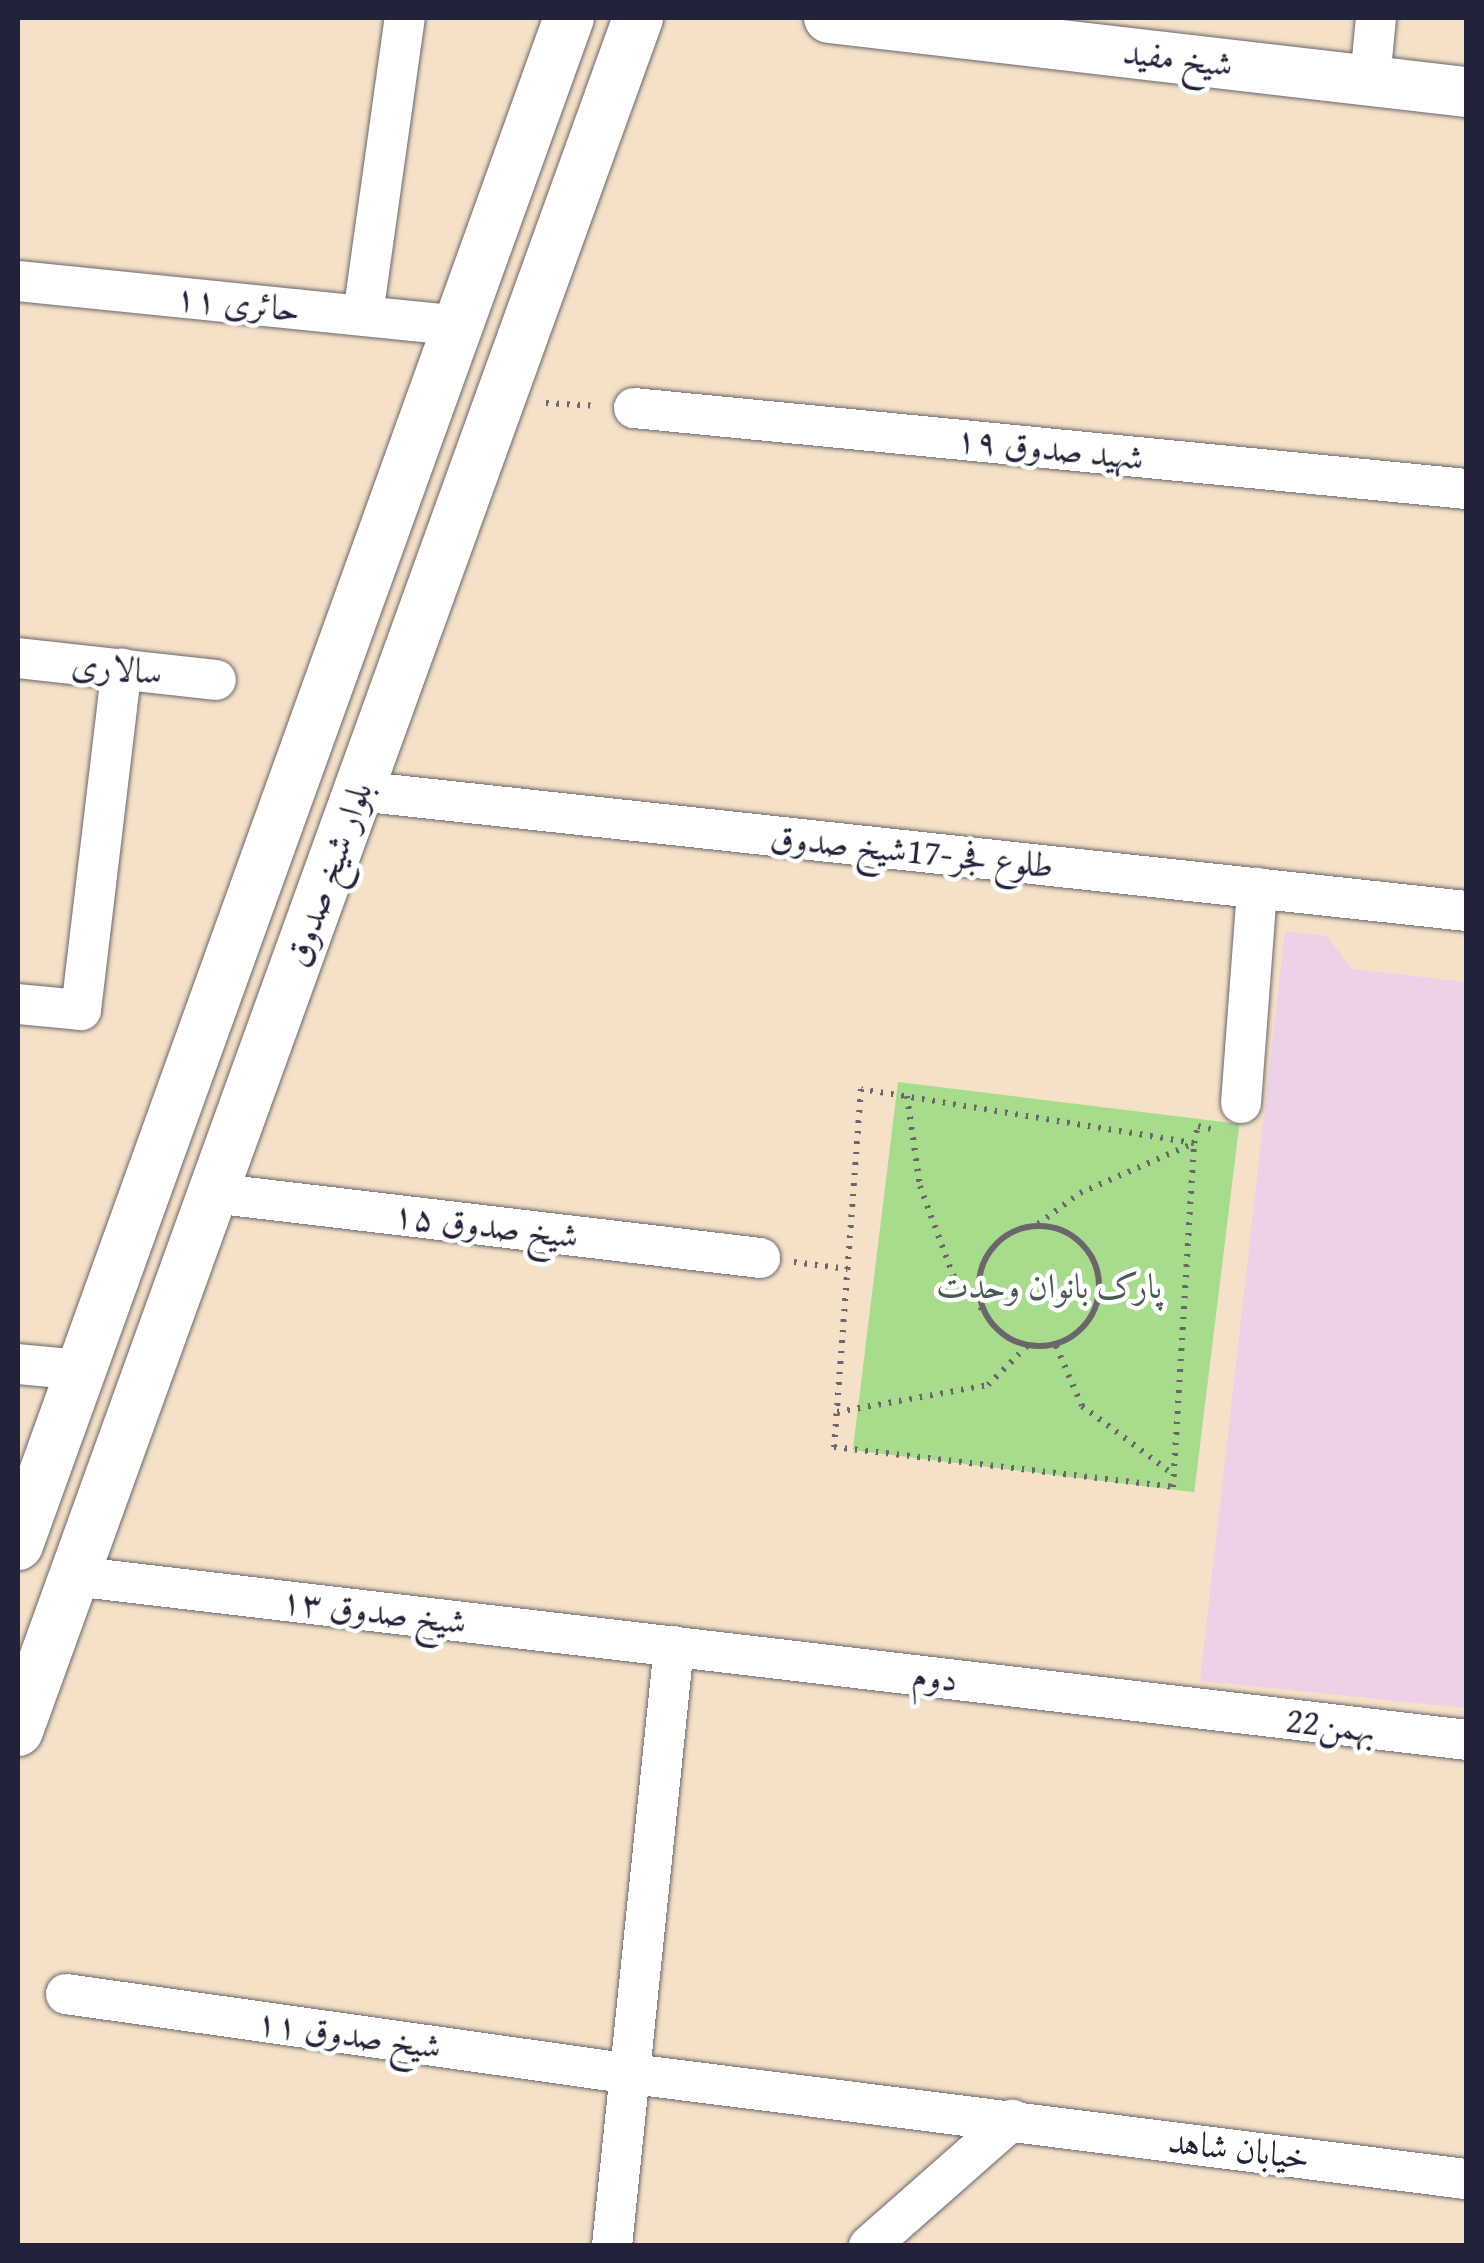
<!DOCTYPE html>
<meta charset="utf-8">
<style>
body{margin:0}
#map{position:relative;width:1484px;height:2263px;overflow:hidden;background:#f4e1c7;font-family:"Gentium Book Plus",Amiri,serif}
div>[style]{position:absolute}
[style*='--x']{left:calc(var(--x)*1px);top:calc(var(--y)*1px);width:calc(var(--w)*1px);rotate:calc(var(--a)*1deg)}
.built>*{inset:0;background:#edd1e9}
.green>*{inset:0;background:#a6dc8c;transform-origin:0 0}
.path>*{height:6px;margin-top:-3px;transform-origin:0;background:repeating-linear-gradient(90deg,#6c656c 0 2.5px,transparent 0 10.5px)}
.path>.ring{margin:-3px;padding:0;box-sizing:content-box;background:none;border:6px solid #6c656c;border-radius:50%}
.roads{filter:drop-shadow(0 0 2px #6c656c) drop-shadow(0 0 2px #6c656c)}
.minor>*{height:40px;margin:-20px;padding:0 20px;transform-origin:20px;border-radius:20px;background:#fff}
.tertiary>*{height:50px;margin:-25px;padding:0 25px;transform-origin:25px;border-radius:25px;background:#fff}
span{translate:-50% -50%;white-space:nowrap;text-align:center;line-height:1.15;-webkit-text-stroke:9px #fff;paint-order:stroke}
.street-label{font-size:35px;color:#22223b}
.park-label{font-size:35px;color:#4a5a53}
.frame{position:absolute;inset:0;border:20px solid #22223b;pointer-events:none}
</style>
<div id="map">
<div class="built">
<i style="clip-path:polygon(1285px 931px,1327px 936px,1351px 969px,1466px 982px,1466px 1708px,1200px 1681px)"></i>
</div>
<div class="green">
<i style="left:898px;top:1082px;width:344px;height:371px;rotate:7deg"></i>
</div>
<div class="path">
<i style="--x:546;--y:403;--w:52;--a:3.3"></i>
<i style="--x:907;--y:1096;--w:91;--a:81.8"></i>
<i style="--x:920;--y:1186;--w:95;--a:69.7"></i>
<i style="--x:953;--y:1275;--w:45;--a:49.5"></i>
<i style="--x:1194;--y:1143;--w:337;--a:-170.8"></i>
<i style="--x:861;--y:1089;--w:359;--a:94.3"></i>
<i style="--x:834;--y:1447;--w:341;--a:6.7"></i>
<i style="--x:1173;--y:1487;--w:345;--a:-86.5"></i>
<i style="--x:1194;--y:1143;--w:17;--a:-77"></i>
<i style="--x:1198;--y:1126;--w:13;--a:13"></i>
<i style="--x:1038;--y:1224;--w:52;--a:-36.4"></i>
<i style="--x:1080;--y:1193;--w:124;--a:-23.7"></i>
<i class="ring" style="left:979px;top:1226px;width:114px;height:114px"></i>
<i style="--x:794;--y:1262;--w:54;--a:7.4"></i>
<i style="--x:1056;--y:1346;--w:65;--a:66.6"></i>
<i style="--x:1082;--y:1406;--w:114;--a:36.8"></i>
<i style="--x:837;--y:1412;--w:153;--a:-10.1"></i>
<i style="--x:988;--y:1385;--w:55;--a:-45"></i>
</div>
<div class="roads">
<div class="minor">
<i style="--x:1370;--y:80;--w:62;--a:-84.5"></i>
<i style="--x:18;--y:281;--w:442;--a:5.8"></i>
<i style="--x:363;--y:315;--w:300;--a:-82"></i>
<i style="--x:634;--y:408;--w:836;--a:5.56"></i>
<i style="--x:18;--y:658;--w:199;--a:6.3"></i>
<i style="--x:358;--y:791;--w:1114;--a:6.18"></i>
<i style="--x:18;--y:1004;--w:63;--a:5.4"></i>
<i style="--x:81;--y:1010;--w:344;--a:-83.2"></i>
<i style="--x:1241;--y:1103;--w:216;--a:-85.7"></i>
<i style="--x:212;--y:1193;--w:552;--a:6.76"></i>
<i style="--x:18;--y:1364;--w:63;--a:5.4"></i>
<i style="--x:73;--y:1576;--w:1403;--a:6.71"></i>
<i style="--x:66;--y:1994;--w:572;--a:8.05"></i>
<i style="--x:632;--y:2074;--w:841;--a:7.18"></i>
<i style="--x:612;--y:2246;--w:603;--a:-84.1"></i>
<i style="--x:869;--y:2246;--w:191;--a:-41.4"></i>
</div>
<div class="tertiary">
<i style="--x:829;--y:18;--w:641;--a:6.63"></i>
<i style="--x:18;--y:1545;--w:1623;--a:-70.16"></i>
<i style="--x:18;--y:1731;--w:1822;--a:-70.1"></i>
</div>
</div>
<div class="street-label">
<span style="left:1178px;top:58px;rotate:7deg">شیخ مفید</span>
<span style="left:238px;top:303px;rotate:6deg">حائری ۱۱</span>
<span style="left:1050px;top:448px;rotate:6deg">شهید صدوق ۱۹</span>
<span style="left:117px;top:668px;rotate:6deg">سالاری</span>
<span style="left:912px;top:851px;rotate:6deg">طلوع فجر-17شیخ صدوق</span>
<span style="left:328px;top:874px;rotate:-70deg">بلوار شیخ صدوق</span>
<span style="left:486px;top:1225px;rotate:7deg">شیخ صدوق ۱۵</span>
<span style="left:374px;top:1611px;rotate:7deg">شیخ صدوق ۱۳</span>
<span style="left:935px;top:1677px;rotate:7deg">دوم</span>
<span style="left:1331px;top:1725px;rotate:7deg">22بهمن</span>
<span style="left:349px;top:2034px;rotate:8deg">شیخ صدوق ۱۱</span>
<span style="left:1239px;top:2149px;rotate:7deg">خیابان شاهد</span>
</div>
<div class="park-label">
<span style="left:1049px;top:1286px">پارک بانوان وحدت</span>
</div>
<div class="frame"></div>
</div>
